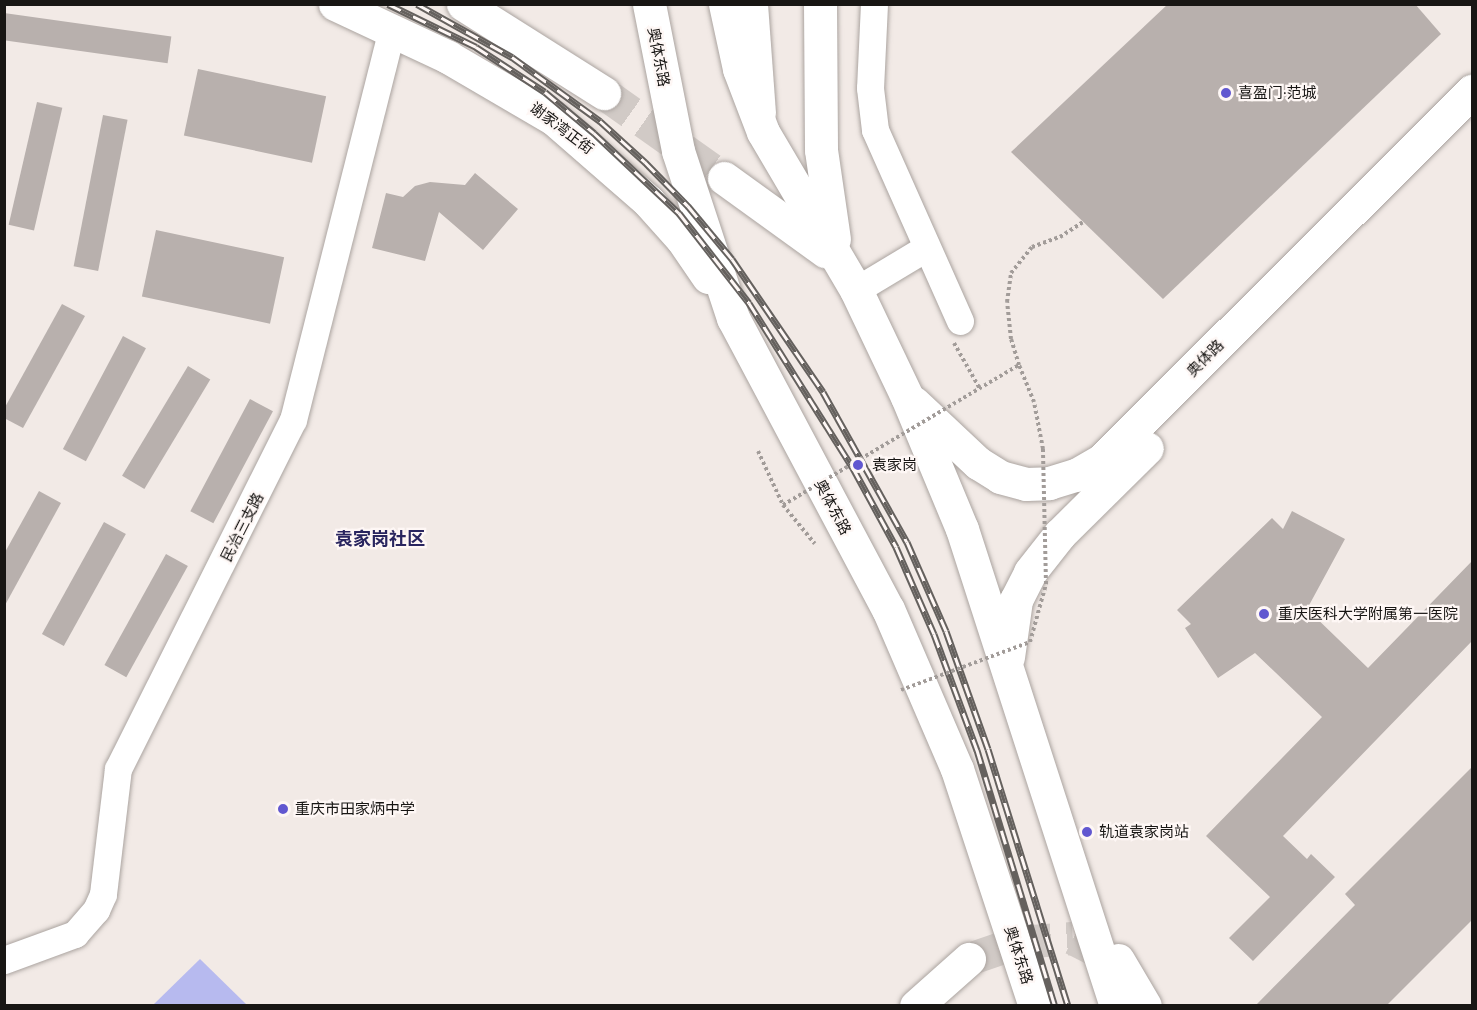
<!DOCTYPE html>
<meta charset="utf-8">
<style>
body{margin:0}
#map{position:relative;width:1477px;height:1010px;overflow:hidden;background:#f2eae6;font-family:Ubuntu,"Noto Sans SC",sans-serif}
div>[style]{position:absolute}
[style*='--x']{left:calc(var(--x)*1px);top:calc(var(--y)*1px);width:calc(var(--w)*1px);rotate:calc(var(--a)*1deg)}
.green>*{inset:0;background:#b7baef}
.building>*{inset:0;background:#b8b0ad;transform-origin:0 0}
.major-tunnel>*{height:33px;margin-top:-16.5px;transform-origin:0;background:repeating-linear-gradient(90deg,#d1cac6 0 33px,transparent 0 49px)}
.path>*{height:4px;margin-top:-2px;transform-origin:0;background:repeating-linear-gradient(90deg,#a29c99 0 3px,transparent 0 6px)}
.roads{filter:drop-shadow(0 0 2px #aba4a0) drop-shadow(0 0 2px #aba4a0)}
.minor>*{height:27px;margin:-13.5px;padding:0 13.5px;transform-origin:13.5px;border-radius:13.5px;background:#fff}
.major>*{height:33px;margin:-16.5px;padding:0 16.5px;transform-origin:16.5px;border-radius:16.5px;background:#fff}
.rail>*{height:7px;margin-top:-3.5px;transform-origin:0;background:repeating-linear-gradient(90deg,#fef7f5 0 14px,#65615e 0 28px);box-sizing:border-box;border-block:2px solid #65615e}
.path-bridge>*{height:4px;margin-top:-2px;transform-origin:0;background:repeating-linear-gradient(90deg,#a29c99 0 3px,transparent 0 6px)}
.dots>*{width:16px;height:16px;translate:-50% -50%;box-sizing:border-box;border:3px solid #fef7f5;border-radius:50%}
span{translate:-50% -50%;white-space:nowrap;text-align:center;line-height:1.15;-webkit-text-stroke:4.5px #fef7f5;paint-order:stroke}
.street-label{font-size:15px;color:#181614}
.poi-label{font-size:15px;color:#181614}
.left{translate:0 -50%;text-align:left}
.quarter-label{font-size:18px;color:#29255f;font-weight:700}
.frame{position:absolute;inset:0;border:6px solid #181614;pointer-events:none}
</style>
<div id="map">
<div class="green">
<i style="clip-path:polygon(200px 959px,247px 1005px,153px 1005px)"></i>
</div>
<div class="building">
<i style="clip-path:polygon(1168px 4px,1415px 4px,1441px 34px,1163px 299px,1011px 152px)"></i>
<i style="left:4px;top:13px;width:169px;height:27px;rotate:8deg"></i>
<i style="left:198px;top:69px;width:131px;height:68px;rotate:12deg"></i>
<i style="left:37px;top:102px;width:26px;height:126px;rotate:13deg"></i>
<i style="left:103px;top:115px;width:25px;height:154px;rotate:11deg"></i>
<i style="clip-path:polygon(475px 173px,518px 209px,483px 250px,439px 212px,425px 261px,372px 248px,386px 193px,403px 197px,415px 186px,430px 182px,465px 185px)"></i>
<i style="left:156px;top:230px;width:131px;height:68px;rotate:12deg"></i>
<i style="clip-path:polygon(62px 304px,85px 316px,23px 428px,4px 418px,4px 409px)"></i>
<i style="left:123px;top:336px;width:26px;height:128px;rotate:28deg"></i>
<i style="left:188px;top:366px;width:26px;height:128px;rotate:31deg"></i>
<i style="left:250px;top:399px;width:26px;height:127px;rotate:28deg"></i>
<i style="clip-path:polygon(39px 491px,61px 503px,4px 607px,4px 554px)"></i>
<i style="clip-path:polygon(1292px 511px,1345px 539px,1307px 609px,1368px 668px,1473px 560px,1473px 640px,1283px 836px,1307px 859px,1311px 854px,1335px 877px,1253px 961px,1229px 938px,1270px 897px,1206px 836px,1322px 717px,1255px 653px,1218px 678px,1185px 628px,1191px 624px,1177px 610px,1272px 518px,1283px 529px)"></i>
<i style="left:104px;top:522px;width:25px;height:128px;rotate:29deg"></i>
<i style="left:166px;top:554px;width:25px;height:127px;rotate:29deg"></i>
<i style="clip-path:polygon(1473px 766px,1473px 919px,1387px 1005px,1256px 1005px,1355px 905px,1345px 894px)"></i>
</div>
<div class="major-tunnel">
<i style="--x:604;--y:93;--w:147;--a:35.3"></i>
<i style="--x:969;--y:959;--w:52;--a:-19.1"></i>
<i style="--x:1018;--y:942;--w:55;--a:-4.2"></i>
<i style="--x:1073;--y:938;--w:48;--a:27.1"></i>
</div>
<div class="path">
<i style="--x:954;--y:343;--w:53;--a:60.5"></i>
<i style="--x:758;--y:451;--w:60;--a:65.2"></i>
<i style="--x:783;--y:505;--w:50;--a:50.6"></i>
</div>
<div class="roads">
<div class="minor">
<i style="--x:754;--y:4;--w:109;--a:85.8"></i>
<i style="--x:874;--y:4;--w:84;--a:92.7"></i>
<i style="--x:870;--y:88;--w:42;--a:83.2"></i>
<i style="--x:875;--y:130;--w:209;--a:66"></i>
<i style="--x:856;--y:290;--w:82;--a:-31"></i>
<i style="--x:4;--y:960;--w:76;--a:-20.1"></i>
<i style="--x:75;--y:934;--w:32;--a:-49"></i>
<i style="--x:96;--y:910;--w:17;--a:-66"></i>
<i style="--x:103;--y:894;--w:126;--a:-83.2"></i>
<i style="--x:118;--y:769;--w:390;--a:-63.4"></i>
<i style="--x:293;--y:420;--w:404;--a:-75.8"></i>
</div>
<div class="major">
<i style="--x:335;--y:4;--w:125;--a:25.1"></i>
<i style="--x:448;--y:57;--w:123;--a:30.3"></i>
<i style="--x:554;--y:119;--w:125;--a:41.1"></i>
<i style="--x:648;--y:201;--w:51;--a:48.2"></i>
<i style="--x:682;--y:239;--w:46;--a:55.6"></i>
<i style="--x:463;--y:4;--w:167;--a:32.3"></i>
<i style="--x:649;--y:4;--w:150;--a:78.8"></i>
<i style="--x:678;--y:151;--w:176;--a:71.8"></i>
<i style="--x:733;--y:318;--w:330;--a:62"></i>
<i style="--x:888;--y:609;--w:174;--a:66.7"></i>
<i style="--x:957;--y:769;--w:250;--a:71.8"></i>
<i style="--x:725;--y:4;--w:66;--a:77.8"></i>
<i style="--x:739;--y:69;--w:67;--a:69.1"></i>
<i style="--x:763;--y:132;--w:183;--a:59.5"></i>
<i style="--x:856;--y:290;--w:119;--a:64.5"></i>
<i style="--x:907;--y:397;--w:143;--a:67.4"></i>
<i style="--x:962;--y:529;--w:501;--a:72.11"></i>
<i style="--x:820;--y:4;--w:146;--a:89.6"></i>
<i style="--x:821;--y:150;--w:90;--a:81.7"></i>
<i style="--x:724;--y:178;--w:125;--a:35.9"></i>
<i style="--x:914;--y:403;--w:88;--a:43.2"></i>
<i style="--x:978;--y:463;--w:26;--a:32"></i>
<i style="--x:1000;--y:477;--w:27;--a:15"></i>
<i style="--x:1026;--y:484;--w:23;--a:-2"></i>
<i style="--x:1049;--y:483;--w:28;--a:-17"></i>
<i style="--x:1076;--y:475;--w:30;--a:-30"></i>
<i style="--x:1102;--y:460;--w:523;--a:-44.92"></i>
<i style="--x:1008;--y:657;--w:58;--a:-82"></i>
<i style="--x:1016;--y:600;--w:31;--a:-63"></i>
<i style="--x:1030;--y:572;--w:48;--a:-51.7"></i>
<i style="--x:1060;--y:534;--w:122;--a:-44.7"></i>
<i style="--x:1118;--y:960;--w:53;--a:59.6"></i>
<i style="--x:916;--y:1006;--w:71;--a:-41.6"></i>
</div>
</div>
<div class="rail">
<i style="--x:388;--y:4;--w:98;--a:26"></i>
<i style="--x:476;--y:47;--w:82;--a:33.1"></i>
<i style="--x:545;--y:92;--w:64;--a:39.9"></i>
<i style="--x:594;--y:133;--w:117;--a:43.3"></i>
<i style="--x:679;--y:213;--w:114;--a:52.1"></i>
<i style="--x:749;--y:303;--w:195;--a:57.8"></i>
<i style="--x:853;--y:468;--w:90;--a:61.4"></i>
<i style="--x:896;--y:547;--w:95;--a:66.4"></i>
<i style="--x:934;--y:634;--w:124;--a:69.7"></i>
<i style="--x:977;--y:750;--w:268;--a:73.1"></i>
<i style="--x:417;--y:4;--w:109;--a:29.2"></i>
<i style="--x:512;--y:57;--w:109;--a:36"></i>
<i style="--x:600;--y:121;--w:61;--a:42.3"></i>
<i style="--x:645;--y:162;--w:62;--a:45.7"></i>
<i style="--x:688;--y:206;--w:69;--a:50.3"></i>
<i style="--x:732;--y:259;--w:161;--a:55.6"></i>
<i style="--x:823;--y:392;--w:172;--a:60.8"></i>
<i style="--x:907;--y:542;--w:97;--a:66.3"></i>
<i style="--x:946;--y:631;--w:125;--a:70.4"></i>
<i style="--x:988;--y:749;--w:269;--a:72.7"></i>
</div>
<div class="path-bridge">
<i style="--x:783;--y:505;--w:274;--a:-30.7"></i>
<i style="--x:1019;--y:365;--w:27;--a:-107"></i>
<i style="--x:1011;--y:339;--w:37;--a:-96"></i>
<i style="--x:1007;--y:302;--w:29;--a:-82"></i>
<i style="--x:1011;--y:273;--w:33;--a:-51"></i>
<i style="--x:1032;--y:247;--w:30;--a:-20"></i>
<i style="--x:1060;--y:237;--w:27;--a:-33"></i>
<i style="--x:901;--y:690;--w:138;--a:-20.4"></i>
<i style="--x:1030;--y:642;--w:60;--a:-74.6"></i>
<i style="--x:1046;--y:584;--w:135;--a:-91.3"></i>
<i style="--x:1043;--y:449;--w:48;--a:-100.8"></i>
<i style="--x:1034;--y:402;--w:40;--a:-112"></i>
</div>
<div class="dots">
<i style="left:1226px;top:93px;background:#6157d0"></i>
<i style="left:858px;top:465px;background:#6157d0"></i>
<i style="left:1264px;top:614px;background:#6157d0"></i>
<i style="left:283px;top:809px;background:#6157d0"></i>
<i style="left:1087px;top:832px;background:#6157d0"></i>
</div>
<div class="street-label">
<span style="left:659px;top:57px;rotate:79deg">奥体东路</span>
<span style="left:562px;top:128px;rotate:37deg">谢家湾正街</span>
<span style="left:1205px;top:358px;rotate:-45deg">奥体路</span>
<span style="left:833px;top:507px;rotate:62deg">奥体东路</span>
<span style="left:242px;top:527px;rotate:-63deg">民治三支路</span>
<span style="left:1019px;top:955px;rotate:72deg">奥体东路</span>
</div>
<div class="poi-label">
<span class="left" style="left:1238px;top:93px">喜盈门·范城</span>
<span class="left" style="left:872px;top:465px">袁家岗</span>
<span class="left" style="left:1278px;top:614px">重庆医科大学附属第一医院</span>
<span class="left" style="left:295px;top:809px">重庆市田家炳中学</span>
<span class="left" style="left:1099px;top:832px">轨道袁家岗站</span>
</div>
<div class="quarter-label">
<span style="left:380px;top:538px">袁家岗社区</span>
</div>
<div class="frame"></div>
</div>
